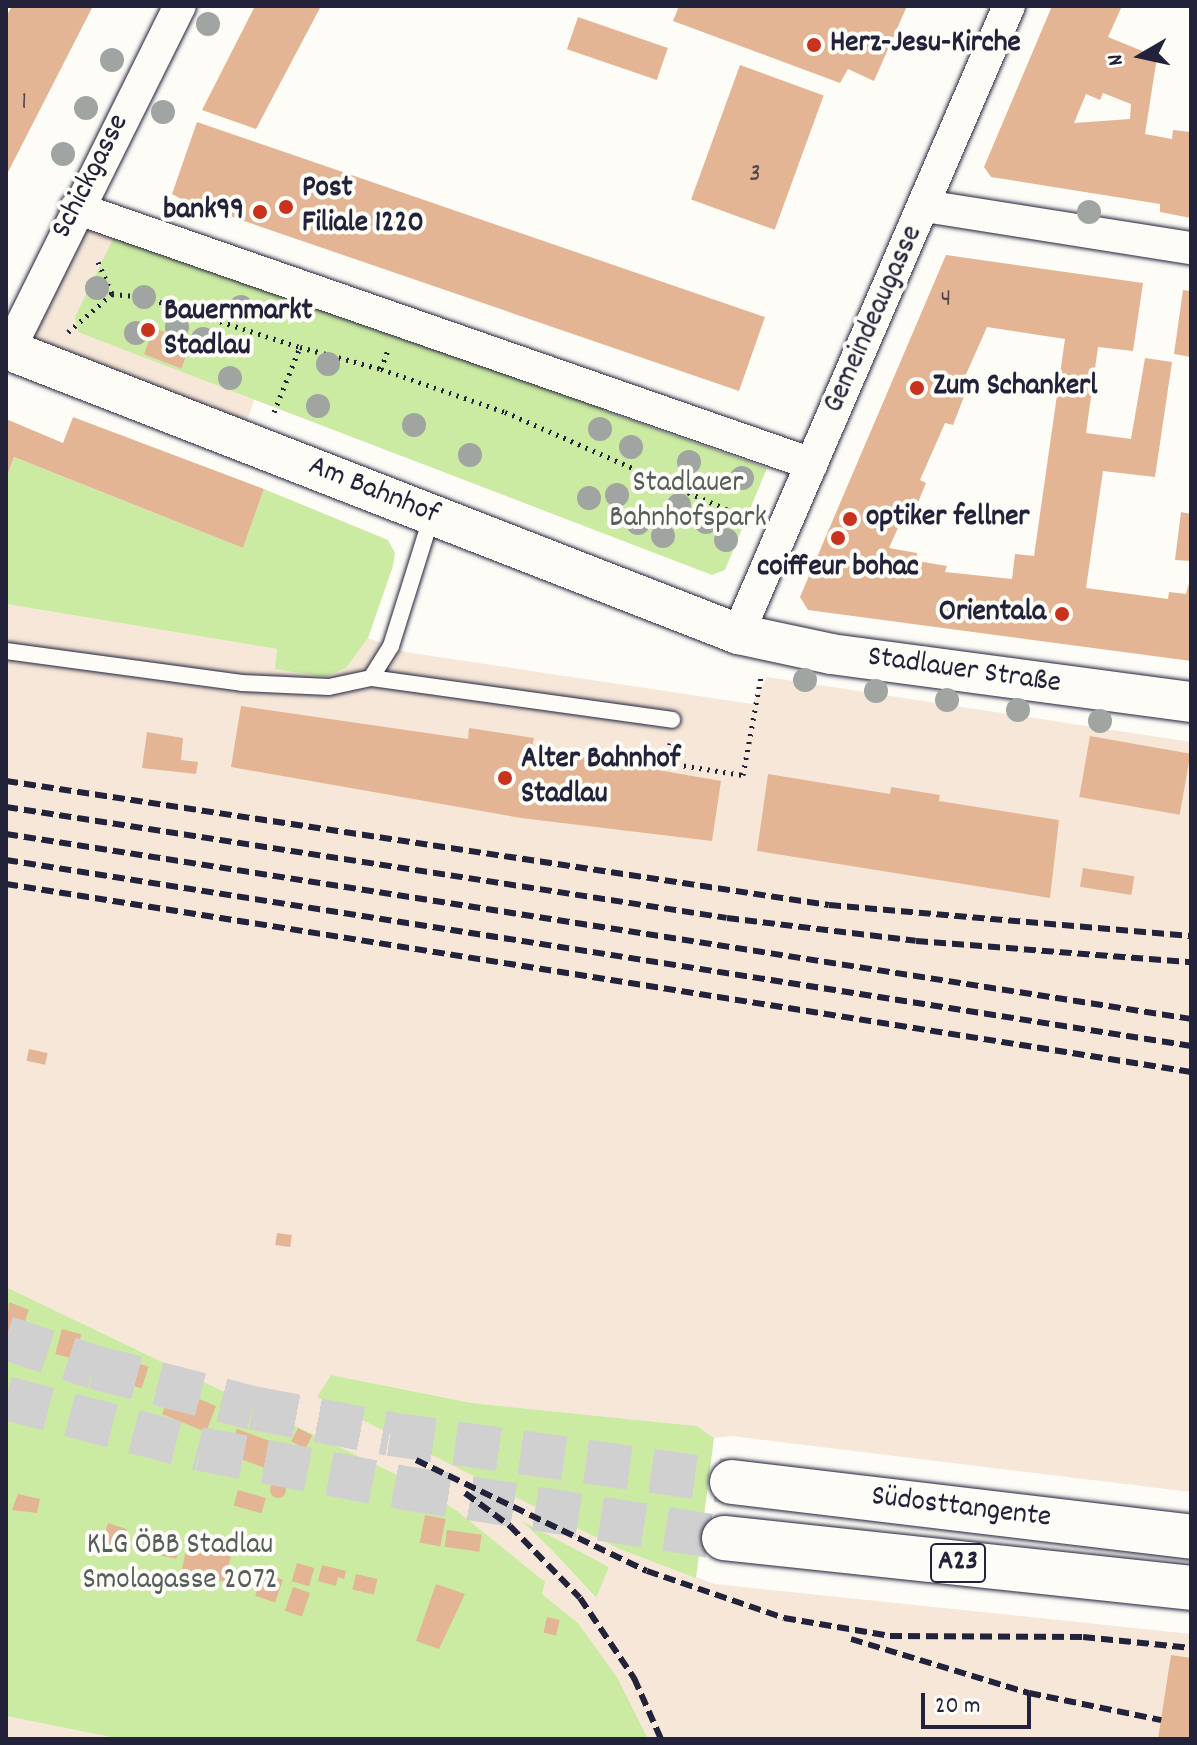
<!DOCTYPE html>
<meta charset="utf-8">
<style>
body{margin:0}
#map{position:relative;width:1197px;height:1745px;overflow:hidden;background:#fdfcf7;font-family:Dekko,sans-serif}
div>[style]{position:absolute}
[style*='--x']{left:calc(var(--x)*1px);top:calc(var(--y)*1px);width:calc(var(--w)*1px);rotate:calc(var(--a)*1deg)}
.built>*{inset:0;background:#f6e7d9;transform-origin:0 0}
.green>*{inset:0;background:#cbeaa2}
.building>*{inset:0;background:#e4b594;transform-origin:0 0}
.round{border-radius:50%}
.motorway-tunnel>*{height:44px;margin-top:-22px;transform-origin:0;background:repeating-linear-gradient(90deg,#d1d0d1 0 44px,transparent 0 66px)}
.path>*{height:5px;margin-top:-2.5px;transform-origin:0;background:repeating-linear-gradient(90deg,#22223b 0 2px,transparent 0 8px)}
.roads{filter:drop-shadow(0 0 2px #22223b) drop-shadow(0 0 2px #22223b)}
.service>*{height:16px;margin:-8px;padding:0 8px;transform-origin:8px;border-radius:8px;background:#fdfcf7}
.minor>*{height:32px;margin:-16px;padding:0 16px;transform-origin:16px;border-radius:16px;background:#fdfcf7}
.tertiary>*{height:40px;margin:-20px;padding:0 20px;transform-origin:20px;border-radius:20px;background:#fdfcf7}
.motorway>*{height:44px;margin:-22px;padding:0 22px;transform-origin:22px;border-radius:22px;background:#fdfcf7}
.rail>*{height:6px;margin-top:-3px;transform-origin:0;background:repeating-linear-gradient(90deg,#22223b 0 12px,transparent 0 18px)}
.trees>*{width:24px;height:24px;margin:-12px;border-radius:50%;background:#a1a5a1}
.dots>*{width:22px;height:22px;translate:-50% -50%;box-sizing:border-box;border:4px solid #fdfcf7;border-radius:50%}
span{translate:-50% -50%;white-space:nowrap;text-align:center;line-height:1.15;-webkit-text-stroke:8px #fdfcf7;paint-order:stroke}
.number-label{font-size:26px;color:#524751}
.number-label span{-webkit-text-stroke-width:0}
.shield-label span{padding:2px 6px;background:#fdfcf7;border:2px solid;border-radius:6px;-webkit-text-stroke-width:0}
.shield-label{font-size:28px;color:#22223b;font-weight:700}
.poi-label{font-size:30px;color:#22223b;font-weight:700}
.left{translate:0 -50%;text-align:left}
.right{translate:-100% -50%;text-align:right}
.street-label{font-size:30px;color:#22223b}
.park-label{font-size:30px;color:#555e5a}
.frame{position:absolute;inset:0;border:8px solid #22223b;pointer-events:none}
.north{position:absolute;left:1101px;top:16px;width:80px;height:80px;-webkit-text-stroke:6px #fdfcf7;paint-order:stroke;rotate:261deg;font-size:22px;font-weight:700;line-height:32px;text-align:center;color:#22223b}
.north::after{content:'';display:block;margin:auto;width:28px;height:36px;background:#22223b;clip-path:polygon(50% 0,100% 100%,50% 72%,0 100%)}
.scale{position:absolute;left:921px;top:1693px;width:110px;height:36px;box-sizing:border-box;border:4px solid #22223b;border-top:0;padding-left:10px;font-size:24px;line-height:28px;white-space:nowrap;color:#22223b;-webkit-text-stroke:6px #fdfcf7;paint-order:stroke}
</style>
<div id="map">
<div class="built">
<i style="left:76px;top:208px;width:231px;height:157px;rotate:19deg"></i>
<i style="clip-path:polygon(evenodd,6px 604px,277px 649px,276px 669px,325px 677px,346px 668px,368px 638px,405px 652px,752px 704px,767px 677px,1191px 742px,1191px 1492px,732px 1436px,714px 1438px,697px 1426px,472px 1403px,331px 1375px,341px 1407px,617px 1548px,715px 1584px,1191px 1634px,1191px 1739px,648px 1739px,617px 1677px,578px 1623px,542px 1594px,544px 1582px,456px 1510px,406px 1479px,6px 1287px,6px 604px,525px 1523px,609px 1567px,595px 1598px,550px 1548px,525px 1523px)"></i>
<i style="clip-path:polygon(6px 1716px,120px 1739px,6px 1739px)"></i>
</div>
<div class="green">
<i style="clip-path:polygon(114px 237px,603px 405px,603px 410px,767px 468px,725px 570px,712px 575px,78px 332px,75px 317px)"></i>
<i style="clip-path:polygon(14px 457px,243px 548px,264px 489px,388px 540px,395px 553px,393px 566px,368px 638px,346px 668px,325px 677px,275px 669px,277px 649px,6px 604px,6px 480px)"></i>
<i style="clip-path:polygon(6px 1287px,406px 1479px,456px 1510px,545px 1582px,542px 1594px,578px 1623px,617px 1677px,648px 1739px,120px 1739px,6px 1716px)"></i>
<i style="clip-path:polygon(331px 1375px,472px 1403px,697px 1426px,714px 1438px,696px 1578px,617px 1548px,317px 1397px)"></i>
<i style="clip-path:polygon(522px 1521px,609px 1567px,596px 1598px,550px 1548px)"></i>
</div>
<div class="building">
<i style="clip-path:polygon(12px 6px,93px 6px,6px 176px,6px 17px)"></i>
<i style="clip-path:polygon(255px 6px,321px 6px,256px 129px,202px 110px)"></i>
<i style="clip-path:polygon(679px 6px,907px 6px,874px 81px,848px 69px,840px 83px,673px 21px)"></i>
<i style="clip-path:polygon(evenodd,1052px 6px,1122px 6px,1108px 37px,1157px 57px,1145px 134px,1172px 139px,1173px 130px,1191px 132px,1191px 218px,1160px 212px,1160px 204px,991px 177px,984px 167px,1052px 6px,1103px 93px,1131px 104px,1130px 119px,1074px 123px,1086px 94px,1100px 100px,1103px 93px)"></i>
<i style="left:578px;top:17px;width:95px;height:34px;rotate:19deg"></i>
<i style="left:740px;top:65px;width:89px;height:143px;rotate:20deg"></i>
<i style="clip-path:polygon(197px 122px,765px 317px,739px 391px,183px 200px,172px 194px)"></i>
<i style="clip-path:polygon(evenodd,946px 255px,1143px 283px,1133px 351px,1098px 347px,1086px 433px,1131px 439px,1145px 358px,1172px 362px,1155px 477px,1103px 471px,1086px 588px,1168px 599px,1169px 592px,1186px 594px,1191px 576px,1191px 661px,808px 610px,800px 597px,946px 255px,987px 327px,1065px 339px,1034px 556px,1015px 554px,1012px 579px,945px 572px,947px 566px,917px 561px,917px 553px,889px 548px,910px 501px,917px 505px,926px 483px,920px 480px,945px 423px,953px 425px,965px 394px,971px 396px,976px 383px,964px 379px,987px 327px)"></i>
<i style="clip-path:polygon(1183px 290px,1191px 291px,1191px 357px,1174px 354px)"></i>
<i style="left:154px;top:328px;width:40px;height:28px;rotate:21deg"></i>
<i style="clip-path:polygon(73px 417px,264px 489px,243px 548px,14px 457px,6px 479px,6px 419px,63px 443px)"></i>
<i style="clip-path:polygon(1181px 512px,1191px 514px,1191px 561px,1175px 560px)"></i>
<i style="clip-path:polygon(241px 706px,468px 739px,469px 728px,534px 738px,532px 748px,721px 781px,712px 841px,521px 818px,231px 767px)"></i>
<i style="clip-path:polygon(147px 732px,183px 738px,181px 760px,198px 762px,196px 774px,142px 768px)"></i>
<i style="left:1090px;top:736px;width:102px;height:62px;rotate:10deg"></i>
<i style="clip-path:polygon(768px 774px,890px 794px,891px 787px,940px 795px,939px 801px,1059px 820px,1050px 898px,757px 851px)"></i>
<i style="left:1083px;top:868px;width:52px;height:19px;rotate:9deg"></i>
<i style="left:29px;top:1049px;width:19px;height:12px;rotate:12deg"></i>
<i style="left:277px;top:1233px;width:15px;height:12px;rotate:8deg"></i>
<i style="clip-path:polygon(9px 1302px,29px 1310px,19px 1338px,6px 1333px)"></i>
<i style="left:62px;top:1329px;width:20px;height:26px;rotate:15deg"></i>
<i style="clip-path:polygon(6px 1336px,17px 1341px,11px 1359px,6px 1357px)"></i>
<i style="left:122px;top:1358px;width:28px;height:23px;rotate:18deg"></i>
<i style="clip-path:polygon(175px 1382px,201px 1392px,199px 1399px,216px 1406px,206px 1432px,162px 1414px)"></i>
<i style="left:16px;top:1385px;width:16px;height:15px;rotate:18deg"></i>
<i style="left:298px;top:1428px;width:16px;height:15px;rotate:27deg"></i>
<i style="left:237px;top:1429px;width:40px;height:27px;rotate:20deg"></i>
<i style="left:337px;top:1453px;width:17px;height:23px;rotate:10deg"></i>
<i class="round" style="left:270px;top:1482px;width:16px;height:16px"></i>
<i style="left:238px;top:1490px;width:29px;height:16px;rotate:16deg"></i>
<i style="clip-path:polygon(18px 1494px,40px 1499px,37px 1513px,12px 1510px)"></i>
<i style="left:425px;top:1515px;width:21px;height:28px;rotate:11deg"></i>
<i style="left:108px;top:1523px;width:20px;height:20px;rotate:18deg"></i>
<i style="left:447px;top:1530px;width:35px;height:17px;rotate:8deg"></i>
<i style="left:156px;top:1539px;width:24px;height:15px;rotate:12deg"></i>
<i style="left:188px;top:1541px;width:45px;height:32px;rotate:12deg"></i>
<i style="left:297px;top:1563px;width:18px;height:19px;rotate:16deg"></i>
<i style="clip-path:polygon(322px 1565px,346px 1571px,344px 1579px,338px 1577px,336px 1586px,318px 1581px)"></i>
<i style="left:263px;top:1573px;width:21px;height:24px;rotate:19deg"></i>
<i style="left:356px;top:1574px;width:22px;height:16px;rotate:13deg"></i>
<i style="clip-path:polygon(436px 1584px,465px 1594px,439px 1649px,416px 1641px)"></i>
<i style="left:293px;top:1587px;width:18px;height:25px;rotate:19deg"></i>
<i style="left:547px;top:1617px;width:13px;height:16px;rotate:13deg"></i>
<i style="clip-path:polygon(1171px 1655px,1191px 1658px,1191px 1739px,1158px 1739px)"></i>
</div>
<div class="motorway-tunnel">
<i style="--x:6;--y:1338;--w:93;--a:18.2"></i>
<i style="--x:94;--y:1367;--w:164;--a:14.5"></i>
<i style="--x:253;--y:1408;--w:139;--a:10.7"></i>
<i style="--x:390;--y:1434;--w:345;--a:8"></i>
<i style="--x:6;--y:1398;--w:201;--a:14.7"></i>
<i style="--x:200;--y:1449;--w:209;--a:10.8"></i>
<i style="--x:405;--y:1488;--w:323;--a:8.9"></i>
</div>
<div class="path">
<i style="--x:98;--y:262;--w:35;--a:66"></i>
<i style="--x:68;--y:332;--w:58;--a:-40.8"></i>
<i style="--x:112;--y:294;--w:32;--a:5"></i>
<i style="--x:144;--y:297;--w:164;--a:17.8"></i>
<i style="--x:381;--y:369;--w:131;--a:19.1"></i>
<i style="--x:505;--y:412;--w:263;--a:23.7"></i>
<i style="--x:274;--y:412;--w:70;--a:-68.2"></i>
<i style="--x:300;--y:347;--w:84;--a:15.2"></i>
<i style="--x:381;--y:369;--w:20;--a:-70"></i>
<i style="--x:670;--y:743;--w:20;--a:96"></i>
<i style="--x:668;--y:763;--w:76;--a:9.1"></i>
<i style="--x:743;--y:775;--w:100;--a:-79.6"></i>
</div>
<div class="roads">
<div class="service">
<i style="--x:6;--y:651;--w:238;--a:7.7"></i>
<i style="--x:242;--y:683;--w:87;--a:2.6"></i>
<i style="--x:329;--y:687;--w:43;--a:-12.1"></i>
<i style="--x:371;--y:678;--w:38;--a:-58"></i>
<i style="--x:391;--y:646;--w:137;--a:-72.6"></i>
<i style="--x:371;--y:678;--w:304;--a:7.9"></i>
</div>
<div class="minor">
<i style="--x:925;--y:206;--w:269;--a:9"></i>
<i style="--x:76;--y:208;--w:779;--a:19.18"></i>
<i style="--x:9;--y:350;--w:384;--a:-63.6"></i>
<i style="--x:738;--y:634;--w:684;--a:-66.66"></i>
</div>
<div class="tertiary">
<i style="--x:6;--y:349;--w:786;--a:21.27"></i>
<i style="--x:738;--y:634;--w:95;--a:12.1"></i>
<i style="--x:831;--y:654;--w:363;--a:7.6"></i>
</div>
<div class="motorway">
<i style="--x:732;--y:1482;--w:462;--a:6.8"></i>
<i style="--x:724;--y:1538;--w:470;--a:6.1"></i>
</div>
</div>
<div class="rail">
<i style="--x:6;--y:781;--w:832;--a:8.57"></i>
<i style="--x:829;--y:905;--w:363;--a:4.9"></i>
<i style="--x:6;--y:807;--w:729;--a:8.75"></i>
<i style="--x:727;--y:918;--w:190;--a:6.9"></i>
<i style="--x:916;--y:941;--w:276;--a:4.4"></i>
<i style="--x:6;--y:834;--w:1199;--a:8.87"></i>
<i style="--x:6;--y:860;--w:1200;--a:8.92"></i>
<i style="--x:6;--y:884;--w:1200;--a:9.01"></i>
<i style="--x:416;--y:1460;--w:256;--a:25.7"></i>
<i style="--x:647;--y:1571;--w:145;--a:18.9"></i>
<i style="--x:784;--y:1618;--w:108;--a:9.6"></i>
<i style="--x:890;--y:1636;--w:193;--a:0.3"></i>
<i style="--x:1083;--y:1637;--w:109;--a:5.8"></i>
<i style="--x:465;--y:1493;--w:56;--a:36.3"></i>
<i style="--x:510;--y:1526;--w:100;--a:45.8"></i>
<i style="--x:580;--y:1598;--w:97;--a:56"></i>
<i style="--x:634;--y:1678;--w:67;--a:66.1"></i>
<i style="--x:851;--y:1639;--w:186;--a:16.9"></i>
<i style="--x:1029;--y:1693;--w:135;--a:11.6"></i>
</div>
<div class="trees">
<i style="left:208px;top:24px"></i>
<i style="left:112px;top:60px"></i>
<i style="left:86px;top:108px"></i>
<i style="left:163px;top:112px"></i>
<i style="left:63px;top:154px"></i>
<i style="left:1089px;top:212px"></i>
<i style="left:97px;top:288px"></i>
<i style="left:144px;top:297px"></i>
<i style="left:241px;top:307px"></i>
<i style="left:177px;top:327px"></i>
<i style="left:136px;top:333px"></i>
<i style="left:203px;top:339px"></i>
<i style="left:328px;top:364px"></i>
<i style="left:230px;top:378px"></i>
<i style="left:318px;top:406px"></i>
<i style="left:414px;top:425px"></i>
<i style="left:600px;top:429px"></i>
<i style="left:631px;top:447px"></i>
<i style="left:470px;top:455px"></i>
<i style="left:689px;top:462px"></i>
<i style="left:742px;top:478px"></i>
<i style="left:617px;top:495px"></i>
<i style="left:589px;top:498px"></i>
<i style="left:679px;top:505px"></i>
<i style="left:706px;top:522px"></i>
<i style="left:638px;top:523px"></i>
<i style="left:663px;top:536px"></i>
<i style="left:726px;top:540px"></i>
<i style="left:805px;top:680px"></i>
<i style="left:876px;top:691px"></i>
<i style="left:947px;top:700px"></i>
<i style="left:1018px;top:710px"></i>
<i style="left:1100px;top:721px"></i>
</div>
<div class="dots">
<i style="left:814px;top:45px;background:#c8321e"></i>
<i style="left:286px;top:207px;background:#c8321e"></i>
<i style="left:260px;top:212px;background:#c8321e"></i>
<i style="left:148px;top:330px;background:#c8321e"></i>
<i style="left:917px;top:388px;background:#c8321e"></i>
<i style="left:850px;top:519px;background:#c8321e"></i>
<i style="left:838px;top:538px;background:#c8321e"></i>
<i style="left:1062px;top:614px;background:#c8321e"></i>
<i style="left:505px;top:778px;background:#c8321e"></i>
</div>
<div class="number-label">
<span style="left:24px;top:103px">1</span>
<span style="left:755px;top:175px">3</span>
<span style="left:946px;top:300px">4</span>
</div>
<div class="shield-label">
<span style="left:958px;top:1563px">A23</span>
</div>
<div class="poi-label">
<span class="left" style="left:830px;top:45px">Herz-Jesu-Kirche</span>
<span class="left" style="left:302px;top:207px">Post<br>Filiale 1220</span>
<span class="right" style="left:244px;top:212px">bank99</span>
<span class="left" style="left:164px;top:330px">Bauernmarkt<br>Stadlau</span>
<span class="left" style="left:933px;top:388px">Zum Schankerl</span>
<span class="left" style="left:866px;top:519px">optiker fellner</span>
<span style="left:838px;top:569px">coiffeur bohac</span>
<span class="right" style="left:1046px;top:614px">Orientala</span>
<span class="left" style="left:521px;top:778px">Alter Bahnhof<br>Stadlau</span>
</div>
<div class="street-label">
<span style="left:92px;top:177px;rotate:-63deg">Schickgasse</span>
<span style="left:875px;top:320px;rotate:-66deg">Gemeindeaugasse</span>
<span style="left:373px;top:492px;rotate:22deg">Am Bahnhof</span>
<span style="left:964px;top:672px;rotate:8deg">Stadlauer Straße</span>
<span style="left:961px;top:1509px;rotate:7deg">Südosttangente</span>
</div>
<div class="park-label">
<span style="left:688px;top:502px">Stadlauer<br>Bahnhofspark</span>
<span style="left:180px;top:1564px">KLG ÖBB Stadlau<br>Smolagasse 2072</span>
</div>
<div class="frame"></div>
<div class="north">N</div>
<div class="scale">20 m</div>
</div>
